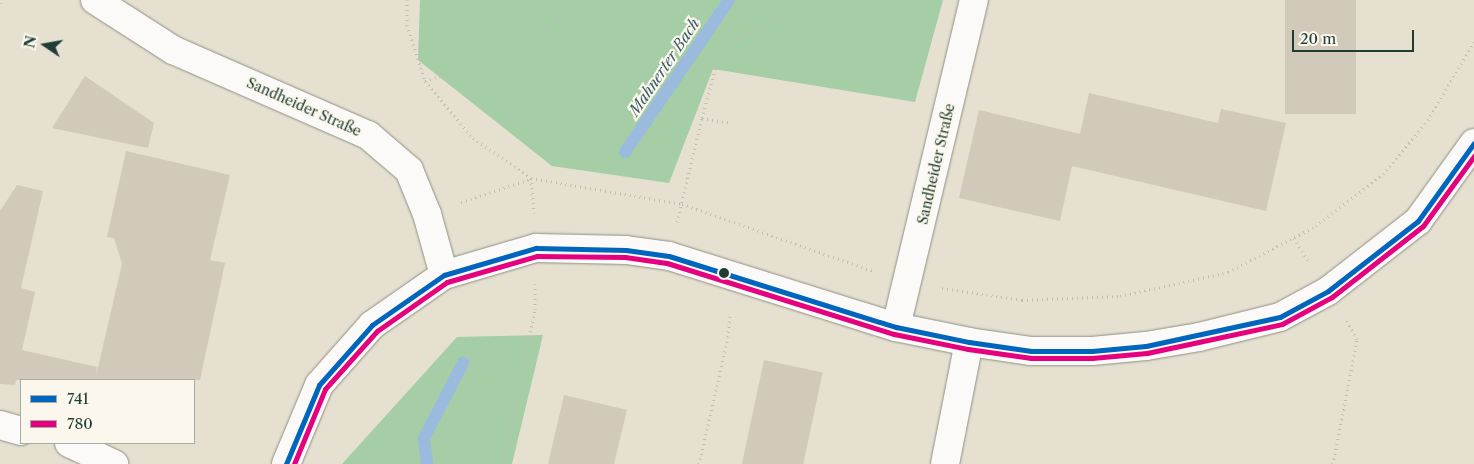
<!DOCTYPE html>
<meta charset="utf-8">
<style>
body{margin:0}
#map{position:relative;width:1474px;height:464px;overflow:hidden;background:#e5e0cf;font-family:"Libre Caslon Text",serif}
div>[style]{position:absolute}
[style*='--x']{left:calc(var(--x)*1px);top:calc(var(--y)*1px);width:calc(var(--w)*1px);rotate:calc(var(--a)*1deg)}
.forest>*{inset:0;background:#a5cda6}
.stream>*{height:12px;margin:-6px;padding:0 6px;transform-origin:6px;border-radius:6px;background:#9abade}
.building>*{inset:0;background:#d1c9b9;transform-origin:0 0}
.path>*{height:3px;margin-top:-1.5px;transform-origin:0;background:repeating-linear-gradient(90deg,#bcbebb 0 1px,transparent 0 5px)}
.roads{filter:drop-shadow(0 0 1px #8e9086) drop-shadow(0 0 1px #8e9086)}
.minor>*{height:28px;margin:-14px;padding:0 14px;transform-origin:14px;border-radius:14px;background:#fbfaf8}
.bus-1>*{height:5px;margin:-2.5px;padding:0 2.5px;transform-origin:2.5px;border-radius:2.5px;background:#0065bd}
.bus-2>*{height:5px;margin:-2.5px;padding:0 2.5px;transform-origin:2.5px;border-radius:2.5px;background:#e5007d}
.dots>*{width:14px;height:14px;translate:-50% -50%;box-sizing:border-box;border:2px solid #fbf7ec;border-radius:50%}
span{translate:-50% -50%;white-space:nowrap;text-align:center;line-height:1.15;-webkit-text-stroke:4.5px #fbf7ec;paint-order:stroke}
.street-label{font-size:14px;color:#1f3d34}
.water-label{font-size:15px;color:#3a5d69;font-style:italic}
.legend{position:absolute;left:20px;top:379px;width:175px;height:65px;box-sizing:border-box;background:#fbf7ec;border:1px solid #a3ada2;margin:0;padding:6px 9px;list-style:none;font-size:15px;color:#1f3d34}
.legend li{display:flex;align-items:center;gap:10px;height:25px}
.legend b{width:25px;border:1px solid #a3ada2}
.north{position:absolute;left:20px;top:20px;width:50px;height:50px;-webkit-text-stroke:4px #fbf7ec;paint-order:stroke;rotate:282deg;font-size:14px;font-weight:700;line-height:20px;text-align:center;color:#1f3d34}
.north::after{content:'';display:block;margin:auto;width:18px;height:22px;background:#1f3d34;clip-path:polygon(50% 0,100% 100%,50% 72%,0 100%)}
.scale{position:absolute;left:1292px;top:30px;width:122px;height:22px;box-sizing:border-box;border:2px solid #1f3d34;border-top:0;padding-left:6px;font-size:15px;line-height:18px;white-space:nowrap;color:#1f3d34;-webkit-text-stroke:4px #fbf7ec;paint-order:stroke}
</style>
<div id="map">
<div class="forest">
<i style="clip-path:polygon(420px 0,943px 0,915px 102px,713px 69px,669px 183px,552px 166px,418px 60px)"></i>
<i style="clip-path:polygon(543px 335px,512px 464px,342px 464px,457px 337px)"></i>
</div>
<div class="stream">
<i style="--x:625;--y:152;--w:184;--a:-55.6"></i>
<i style="--x:427;--y:464;--w:26;--a:-97"></i>
<i style="--x:424;--y:438;--w:85;--a:-62.5"></i>
</div>
<div class="building">
<i style="left:1285px;top:0;width:71px;height:114px"></i>
<i style="clip-path:polygon(85px 76px,154px 123px,148px 148px,52px 128px)"></i>
<i style="clip-path:polygon(1089px 93px,1218px 123px,1221px 109px,1286px 123px,1266px 211px,1072px 166px,1060px 221px,959px 198px,979px 110px,1080px 134px)"></i>
<i style="clip-path:polygon(126px 151px,230px 175px,210px 260px,225px 263px,200px 380px,16px 380px,15px 385px,0 384px,0 211px,17px 185px,43px 191px,21px 288px,35px 292px,22px 350px,97px 367px,96px 376px,122px 264px,114px 238px,107px 237px)"></i>
<i style="left:764px;top:360px;width:60px;height:107px;rotate:12deg"></i>
<i style="clip-path:polygon(564px 395px,627px 410px,614px 464px,548px 464px)"></i>
</div>
<div class="path">
<i style="--x:407;--y:0;--w:25;--a:90"></i>
<i style="--x:407;--y:25;--w:59;--a:72.2"></i>
<i style="--x:425;--y:81;--w:75;--a:49.9"></i>
<i style="--x:473;--y:138;--w:70;--a:34.6"></i>
<i style="--x:531;--y:178;--w:153;--a:9.8"></i>
<i style="--x:682;--y:204;--w:202;--a:19.3"></i>
<i style="--x:0;--y:3;--w:3;--a:-72"></i>
<i style="--x:425;--y:81;--w:109;--a:-19.3"></i>
<i style="--x:528;--y:45;--w:67;--a:-42"></i>
<i style="--x:702;--y:118;--w:69;--a:-75"></i>
<i style="--x:720;--y:51;--w:99;--a:-31"></i>
<i style="--x:531;--y:178;--w:35;--a:85"></i>
<i style="--x:461;--y:202;--w:74;--a:-18.2"></i>
<i style="--x:677;--y:222;--w:107;--a:-76.5"></i>
<i style="--x:702;--y:118;--w:27;--a:10"></i>
<i style="--x:1294;--y:238;--w:28;--a:58"></i>
<i style="--x:942;--y:288;--w:81;--a:8.5"></i>
<i style="--x:1022;--y:300;--w:98;--a:-2.3"></i>
<i style="--x:1120;--y:296;--w:111;--a:-12.5"></i>
<i style="--x:1228;--y:272;--w:99;--a:-27.6"></i>
<i style="--x:1316;--y:226;--w:85;--a:-37.8"></i>
<i style="--x:1383;--y:174;--w:70;--a:-50.2"></i>
<i style="--x:1428;--y:120;--w:91;--a:-59.5"></i>
<i style="--x:503;--y:464;--w:158;--a:-78.3"></i>
<i style="--x:535;--y:309;--w:25;--a:-90"></i>
<i style="--x:699;--y:464;--w:130;--a:-77.1"></i>
<i style="--x:728;--y:337;--w:24;--a:-85"></i>
<i style="--x:1333;--y:464;--w:127;--a:-79.1"></i>
<i style="--x:1357;--y:339;--w:22;--a:-120"></i>
</div>
<div class="roads">
<div class="minor">
<i style="--x:95;--y:0;--w:93;--a:32.7"></i>
<i style="--x:173;--y:50;--w:213;--a:23.6"></i>
<i style="--x:368;--y:135;--w:54;--a:40.5"></i>
<i style="--x:409;--y:170;--w:48;--a:67.8"></i>
<i style="--x:427;--y:214;--w:63;--a:74.4"></i>
<i style="--x:896;--y:327;--w:336;--a:-76.6"></i>
<i style="--x:0;--y:425;--w:22;--a:16"></i>
<i style="--x:69;--y:443;--w:50;--a:25"></i>
<i style="--x:286;--y:464;--w:86;--a:-67.3"></i>
<i style="--x:319;--y:385;--w:80;--a:-48.5"></i>
<i style="--x:372;--y:325;--w:88;--a:-34.8"></i>
<i style="--x:444;--y:275;--w:96;--a:-16.4"></i>
<i style="--x:536;--y:248;--w:90;--a:1.3"></i>
<i style="--x:626;--y:250;--w:43;--a:7.9"></i>
<i style="--x:669;--y:256;--w:238;--a:17.4"></i>
<i style="--x:896;--y:327;--w:75;--a:11.6"></i>
<i style="--x:969;--y:342;--w:63;--a:8.3"></i>
<i style="--x:1031;--y:351;--w:61;--a:0"></i>
<i style="--x:1092;--y:351;--w:54;--a:-5.3"></i>
<i style="--x:1146;--y:346;--w:54;--a:-9.6"></i>
<i style="--x:1199;--y:337;--w:83;--a:-13.9"></i>
<i style="--x:1280;--y:317;--w:55;--a:-28.4"></i>
<i style="--x:1328;--y:291;--w:114;--a:-37.9"></i>
<i style="--x:1418;--y:221;--w:96;--a:-54.3"></i>
<i style="--x:945;--y:464;--w:124;--a:-78.9"></i>
</div>
</div>
<div class="bus-1">
<i style="--x:286;--y:464;--w:86;--a:-67.3"></i>
<i style="--x:319;--y:385;--w:80;--a:-48.5"></i>
<i style="--x:372;--y:325;--w:88;--a:-34.8"></i>
<i style="--x:444;--y:275;--w:96;--a:-16.4"></i>
<i style="--x:536;--y:248;--w:90;--a:1.3"></i>
<i style="--x:626;--y:250;--w:43;--a:7.9"></i>
<i style="--x:669;--y:256;--w:238;--a:17.4"></i>
<i style="--x:896;--y:327;--w:75;--a:11.6"></i>
<i style="--x:969;--y:342;--w:63;--a:8.3"></i>
<i style="--x:1031;--y:351;--w:61;--a:0"></i>
<i style="--x:1092;--y:351;--w:54;--a:-5.3"></i>
<i style="--x:1146;--y:346;--w:137;--a:-12.2"></i>
<i style="--x:1280;--y:317;--w:55;--a:-28.4"></i>
<i style="--x:1328;--y:291;--w:114;--a:-37.9"></i>
<i style="--x:1418;--y:221;--w:96;--a:-54.3"></i>
</div>
<div class="bus-2">
<i style="--x:294;--y:464;--w:81;--a:-67.5"></i>
<i style="--x:325;--y:389;--w:78;--a:-48.1"></i>
<i style="--x:377;--y:331;--w:85;--a:-35"></i>
<i style="--x:447;--y:282;--w:94;--a:-16.1"></i>
<i style="--x:537;--y:256;--w:88;--a:0.7"></i>
<i style="--x:625;--y:257;--w:42;--a:8.1"></i>
<i style="--x:667;--y:263;--w:238;--a:17.4"></i>
<i style="--x:894;--y:334;--w:76;--a:11.5"></i>
<i style="--x:968;--y:349;--w:64;--a:8.1"></i>
<i style="--x:1031;--y:358;--w:61;--a:0"></i>
<i style="--x:1092;--y:358;--w:55;--a:-5.2"></i>
<i style="--x:1147;--y:353;--w:138;--a:-12.1"></i>
<i style="--x:1282;--y:324;--w:57;--a:-28.4"></i>
<i style="--x:1332;--y:297;--w:115;--a:-38"></i>
<i style="--x:1423;--y:226;--w:87;--a:-53.9"></i>
</div>
<div class="dots">
<i style="left:724px;top:273px;background:#1f3d34"></i>
</div>
<div class="street-label">
<span style="left:304px;top:107px;rotate:24deg">Sandheider Straße</span>
<span style="left:936px;top:164px;rotate:-77deg">Sandheider Straße</span>
</div>
<div class="water-label">
<span style="left:664px;top:67px;rotate:-56deg">Mahnerter Bach</span>
</div>
<ul class="legend">
<li><b style="height:6px;background:#0065bd"></b>741</li>
<li><b style="height:6px;background:#e5007d"></b>780</li>
</ul>
<div class="north">N</div>
<div class="scale">20 m</div>
</div>
